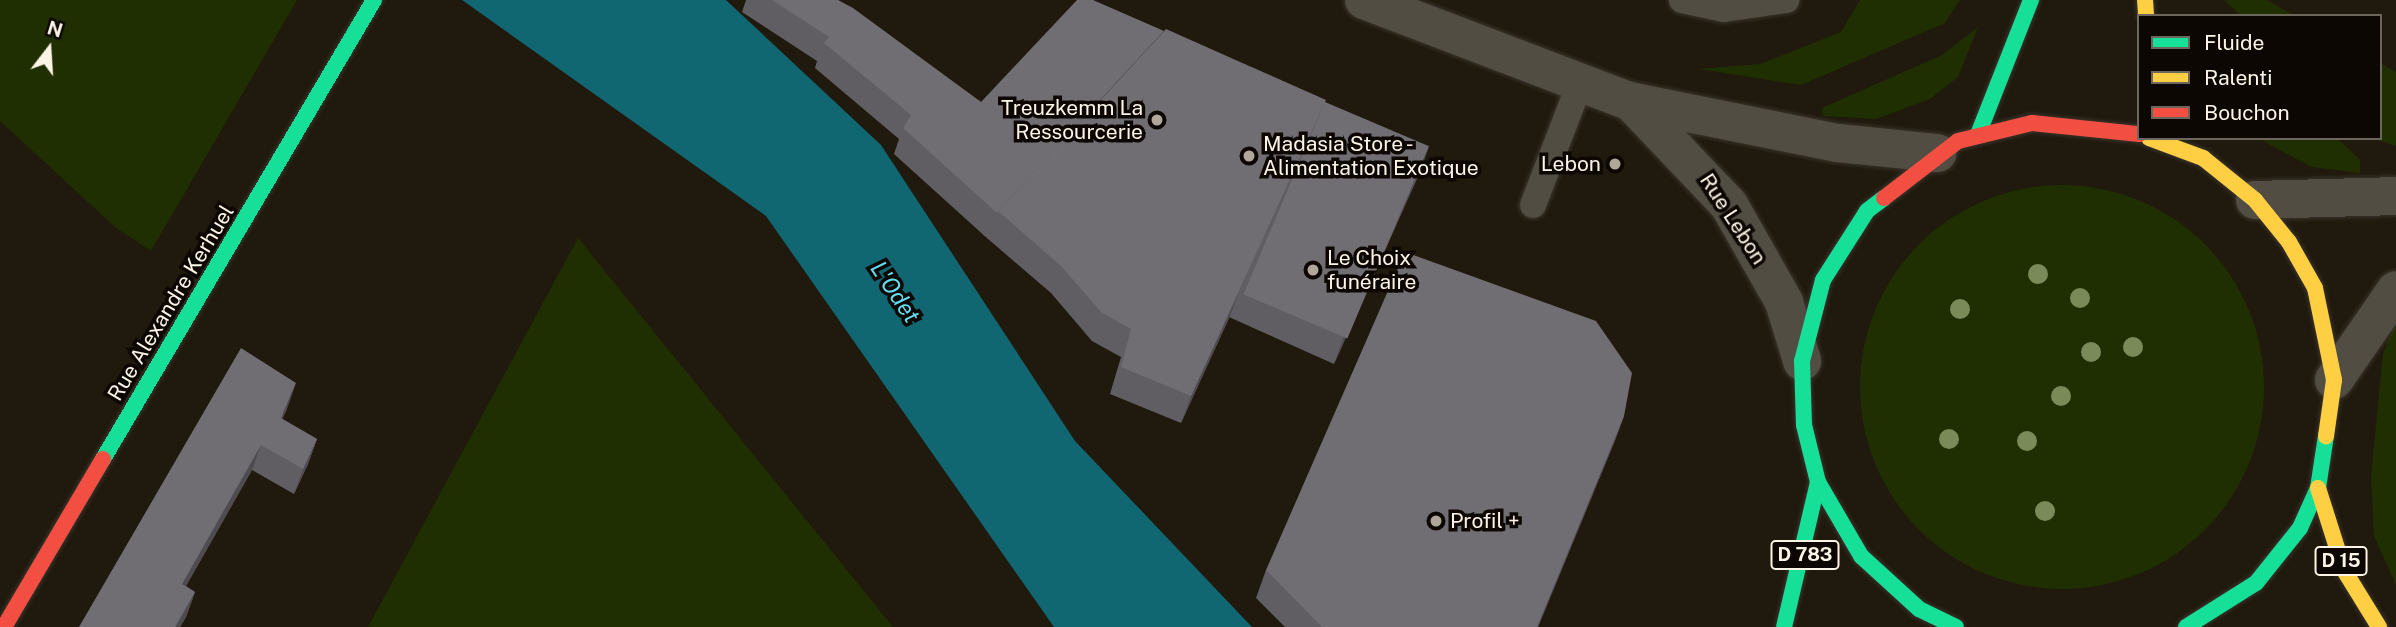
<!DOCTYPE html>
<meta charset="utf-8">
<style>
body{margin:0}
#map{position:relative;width:2396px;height:627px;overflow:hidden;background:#20190d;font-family:"Public Sans",sans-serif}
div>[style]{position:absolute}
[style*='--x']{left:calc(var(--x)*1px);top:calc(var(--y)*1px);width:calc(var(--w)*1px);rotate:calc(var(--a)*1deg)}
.green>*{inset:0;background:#202f02}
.round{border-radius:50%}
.water>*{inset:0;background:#106671}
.roads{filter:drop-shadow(0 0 2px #39342c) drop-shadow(0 0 2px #39342c)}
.lane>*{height:26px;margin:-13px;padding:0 13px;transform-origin:13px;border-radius:13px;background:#524d43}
.street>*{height:38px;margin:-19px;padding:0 19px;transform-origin:19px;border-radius:19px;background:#524d43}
.fast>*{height:16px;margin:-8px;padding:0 8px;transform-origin:8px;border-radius:8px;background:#16e098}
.slow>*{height:16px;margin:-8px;padding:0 8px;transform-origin:8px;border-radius:8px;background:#ffcf43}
.jam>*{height:16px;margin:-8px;padding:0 8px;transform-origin:8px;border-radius:8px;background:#f24e42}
.trees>*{width:20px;height:20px;margin:-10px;border-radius:50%;background:#7a8a58}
.wall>*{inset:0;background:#605e63}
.shaded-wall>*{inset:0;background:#4e4c50}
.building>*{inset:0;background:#706d73;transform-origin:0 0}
.dots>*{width:19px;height:19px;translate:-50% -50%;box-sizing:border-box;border:4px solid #0c0702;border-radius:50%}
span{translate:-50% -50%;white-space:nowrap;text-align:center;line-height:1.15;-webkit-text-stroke:7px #0c0702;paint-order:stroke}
.shield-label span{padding:2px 5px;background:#0c0702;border:2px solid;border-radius:5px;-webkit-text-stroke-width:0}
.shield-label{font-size:19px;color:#fcf4e6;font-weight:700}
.poi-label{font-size:21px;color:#fcf4e6}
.right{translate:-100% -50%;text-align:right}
.left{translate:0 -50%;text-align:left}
.street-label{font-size:21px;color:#fcf4e6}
.water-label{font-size:23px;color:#62def2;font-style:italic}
.legend{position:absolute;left:2137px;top:14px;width:245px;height:126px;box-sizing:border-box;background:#0c0702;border:2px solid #6c665d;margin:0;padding:9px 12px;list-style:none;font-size:21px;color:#fcf4e6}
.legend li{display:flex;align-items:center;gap:14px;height:35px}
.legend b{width:35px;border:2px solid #6c665d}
.north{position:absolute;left:14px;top:14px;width:70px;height:70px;-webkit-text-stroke:5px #0c0702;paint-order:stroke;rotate:17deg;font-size:19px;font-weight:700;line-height:28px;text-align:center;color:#fcf4e6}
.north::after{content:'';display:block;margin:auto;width:24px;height:32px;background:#fcf4e6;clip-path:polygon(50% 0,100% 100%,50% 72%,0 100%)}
</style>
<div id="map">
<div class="green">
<i style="clip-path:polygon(0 0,297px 0,151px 251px,115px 227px,0 121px)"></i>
<i style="clip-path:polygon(1860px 0,1960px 0,1945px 23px,1801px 85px,1699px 69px,1760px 64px,1841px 32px)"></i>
<i style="clip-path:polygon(2224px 0,2267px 0,2295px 16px,2241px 16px)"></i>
<i style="clip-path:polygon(1978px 27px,1958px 77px,1930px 99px,1876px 119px,1823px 116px,1822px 108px,1942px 55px)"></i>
<i style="clip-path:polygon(2380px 63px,2396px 72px,2396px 146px,2371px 138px,2380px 138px)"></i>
<i style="clip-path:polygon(2258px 138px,2337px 138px,2360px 160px,2360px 173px,2311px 167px)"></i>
<i class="round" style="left:1860px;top:185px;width:404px;height:404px"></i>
<i style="clip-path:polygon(578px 238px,893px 627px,368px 627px)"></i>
<i style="clip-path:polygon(2396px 319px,2396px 585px,2374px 536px,2371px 476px,2383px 354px)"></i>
</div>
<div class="water">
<i style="clip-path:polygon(462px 0,726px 0,881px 145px,1075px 441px,1252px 627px,1054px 627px,766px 216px)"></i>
</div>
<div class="roads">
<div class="lane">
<i style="--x:1682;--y:0;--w:43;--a:12.1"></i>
<i style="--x:1724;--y:9;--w:63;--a:-8.3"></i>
<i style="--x:1533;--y:205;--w:131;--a:-68.9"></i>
</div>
<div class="street">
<i style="--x:1364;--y:0;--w:284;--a:20.9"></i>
<i style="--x:1629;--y:101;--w:213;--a:11.4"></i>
<i style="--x:1838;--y:143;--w:100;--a:5.8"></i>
<i style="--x:1631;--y:102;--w:142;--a:46.4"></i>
<i style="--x:1729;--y:205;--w:112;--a:60.4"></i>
<i style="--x:1784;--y:302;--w:62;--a:73"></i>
<i style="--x:2255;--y:200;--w:141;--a:-1.6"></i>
<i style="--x:2334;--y:380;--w:109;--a:-55.4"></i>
</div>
<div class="fast">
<i style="--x:1979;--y:132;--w:142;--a:-68.5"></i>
<i style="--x:1884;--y:198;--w:21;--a:143"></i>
<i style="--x:1867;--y:211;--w:82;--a:122.5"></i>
<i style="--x:1823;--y:280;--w:84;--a:104.5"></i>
<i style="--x:1802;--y:361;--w:64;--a:88.2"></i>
<i style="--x:1804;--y:425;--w:59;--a:76.2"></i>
<i style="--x:1818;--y:482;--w:86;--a:59.8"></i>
<i style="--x:1861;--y:556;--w:79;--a:42.4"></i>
<i style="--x:1919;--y:609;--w:41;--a:25.9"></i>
<i style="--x:103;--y:459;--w:533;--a:-59.44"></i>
<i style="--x:1784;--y:627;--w:149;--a:-76.8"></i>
<i style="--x:2186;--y:627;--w:83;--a:-32.2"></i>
<i style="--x:2256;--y:583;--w:70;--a:-51.3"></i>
<i style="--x:2300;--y:528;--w:44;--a:-65.8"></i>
<i style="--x:2318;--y:488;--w:53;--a:-81.3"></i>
</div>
<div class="slow">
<i style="--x:2145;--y:0;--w:16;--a:86"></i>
<i style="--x:2149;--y:138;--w:58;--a:20.3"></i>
<i style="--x:2203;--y:158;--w:67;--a:38.9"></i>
<i style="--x:2255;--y:200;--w:54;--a:51"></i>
<i style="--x:2289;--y:242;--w:53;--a:60.5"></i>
<i style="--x:2315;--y:288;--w:94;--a:78.3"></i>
<i style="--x:2334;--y:380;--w:57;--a:98.1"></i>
<i style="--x:2318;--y:488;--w:86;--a:72.4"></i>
<i style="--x:2344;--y:570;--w:67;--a:58.4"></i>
</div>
<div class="jam">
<i style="--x:1884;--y:198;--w:93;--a:-37.6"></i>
<i style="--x:1958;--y:141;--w:76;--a:-13.7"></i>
<i style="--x:2032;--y:123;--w:108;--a:5.9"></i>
<i style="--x:4;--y:627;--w:195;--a:-59.5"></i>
</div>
</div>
<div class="trees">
<i style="left:2038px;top:274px"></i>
<i style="left:2080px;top:298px"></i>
<i style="left:1960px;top:309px"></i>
<i style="left:2133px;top:347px"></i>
<i style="left:2091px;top:352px"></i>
<i style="left:2061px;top:396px"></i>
<i style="left:1949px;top:439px"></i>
<i style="left:2027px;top:441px"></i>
<i style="left:2045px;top:511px"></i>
</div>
<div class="wall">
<i style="clip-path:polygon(746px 0,838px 0,981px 102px,1325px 102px,1420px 172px,1334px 364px,1229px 317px,1230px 316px,1181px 423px,1110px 394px,1121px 357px,1092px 341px,1051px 293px,988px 239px,894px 154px,899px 139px,815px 68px,817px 61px,742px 12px)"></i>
<i style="clip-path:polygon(287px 409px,282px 419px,317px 439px,308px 464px,294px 494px,252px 470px,186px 586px,195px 592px,186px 617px,180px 627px,79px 627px)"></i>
<i style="clip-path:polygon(1624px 416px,1614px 443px,1538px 627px,1285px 627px,1256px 598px,1266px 570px)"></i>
</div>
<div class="shaded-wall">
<i style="clip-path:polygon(1429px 147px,1420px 172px,1334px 364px,1343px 339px)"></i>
<i style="clip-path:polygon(1239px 292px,1230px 316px,1181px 423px,1191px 396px)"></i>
<i style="clip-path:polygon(296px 383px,287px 409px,271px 443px,281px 418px)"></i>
<i style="clip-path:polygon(1624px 416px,1614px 443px,1538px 627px,1537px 627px)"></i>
<i style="clip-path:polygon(317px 439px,308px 464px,294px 494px,303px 469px)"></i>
<i style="clip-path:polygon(261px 445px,252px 470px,173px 609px,182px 584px)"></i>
<i style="clip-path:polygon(195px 592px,186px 617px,180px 627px,175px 627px)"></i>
</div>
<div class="building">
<i style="clip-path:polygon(772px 0,838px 0,853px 8px,981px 102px,1077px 0,1093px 0,1164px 31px,998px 211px,997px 213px,903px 128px,911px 115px,824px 43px,829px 37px)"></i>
<i style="clip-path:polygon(1166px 29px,1326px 100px,1191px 396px,1121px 367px,1131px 329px,1102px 313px,1061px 266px,998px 211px)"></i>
<i style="left:1325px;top:102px;width:113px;height:209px;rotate:23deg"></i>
<i style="clip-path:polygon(1405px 252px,1596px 321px,1632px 373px,1624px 416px,1537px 627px,1322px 627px,1266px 570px)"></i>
<i style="clip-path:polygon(241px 348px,296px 383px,281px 418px,317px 439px,303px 469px,261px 445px,182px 584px,195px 592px,175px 627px,79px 627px)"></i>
</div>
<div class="dots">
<i style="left:1157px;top:120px;background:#afa79a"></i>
<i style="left:1249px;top:156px;background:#afa79a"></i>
<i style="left:1615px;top:164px;background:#afa79a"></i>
<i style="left:1313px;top:270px;background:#afa79a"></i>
<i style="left:1436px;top:521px;background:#afa79a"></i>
</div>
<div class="shield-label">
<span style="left:1805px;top:555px">D 783</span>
<span style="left:2341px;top:561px">D 15</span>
</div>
<div class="poi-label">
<span class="right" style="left:1143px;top:120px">Treuzkemm La<br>Ressourcerie</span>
<span class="left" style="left:1263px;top:156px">Madasia Store -<br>Alimentation Exotique</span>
<span class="right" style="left:1601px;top:164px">Lebon</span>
<span class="left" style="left:1327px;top:270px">Le Choix<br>funéraire</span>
<span class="left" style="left:1450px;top:521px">Profil +</span>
</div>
<div class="street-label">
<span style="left:1733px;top:219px;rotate:57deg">Rue Lebon</span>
<span style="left:171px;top:303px;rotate:-59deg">Rue Alexandre Kerhuel</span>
</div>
<div class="water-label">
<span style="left:895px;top:292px;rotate:56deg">L'Odet</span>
</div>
<ul class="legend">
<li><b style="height:9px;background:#16e098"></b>Fluide</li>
<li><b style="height:9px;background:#ffcf43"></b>Ralenti</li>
<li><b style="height:9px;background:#f24e42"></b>Bouchon</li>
</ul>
<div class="north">N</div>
</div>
